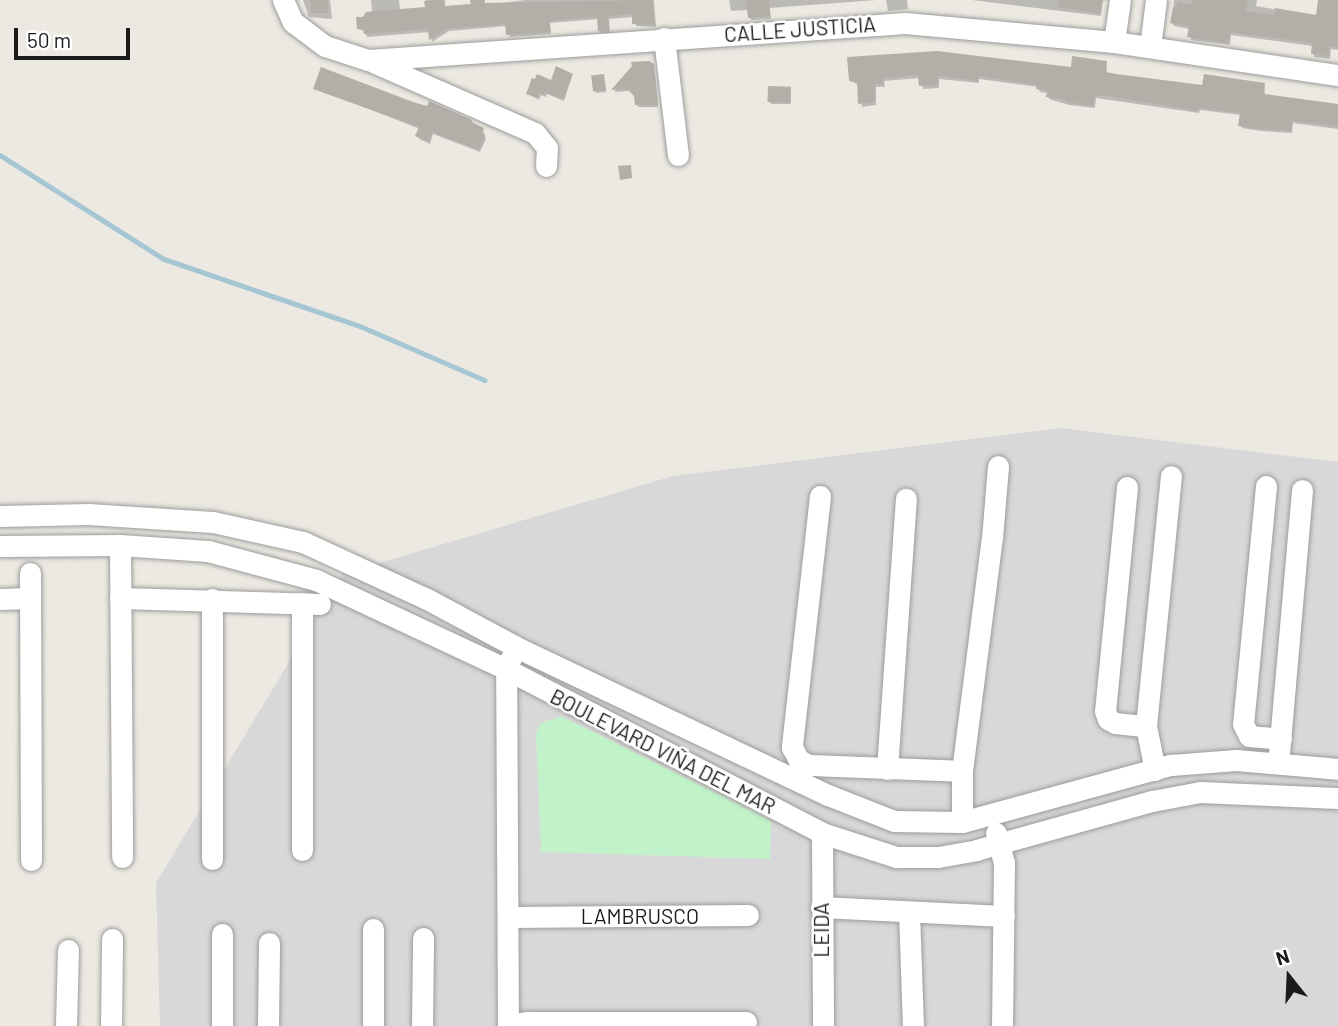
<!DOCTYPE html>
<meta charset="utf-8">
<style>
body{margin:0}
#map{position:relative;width:1338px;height:1026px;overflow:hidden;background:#ebe9e1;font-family:Barlow,sans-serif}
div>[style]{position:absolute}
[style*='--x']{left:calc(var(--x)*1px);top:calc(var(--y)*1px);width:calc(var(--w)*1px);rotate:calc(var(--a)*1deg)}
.residential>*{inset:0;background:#d9d8d8}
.park>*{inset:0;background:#c2f2ca}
.shadow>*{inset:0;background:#0003}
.stream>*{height:4.5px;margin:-2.25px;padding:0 2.25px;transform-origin:2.25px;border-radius:2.25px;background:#a6c6d4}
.building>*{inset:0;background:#b4aea8;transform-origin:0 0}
.roads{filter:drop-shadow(0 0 2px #9c9c9c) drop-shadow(0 0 2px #9c9c9c)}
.minor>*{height:21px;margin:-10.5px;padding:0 10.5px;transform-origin:10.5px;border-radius:10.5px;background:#fff}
span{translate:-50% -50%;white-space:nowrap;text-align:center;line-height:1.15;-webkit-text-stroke:5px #fff;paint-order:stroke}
.street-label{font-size:21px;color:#1b1b1b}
.north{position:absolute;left:1254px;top:942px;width:70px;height:70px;-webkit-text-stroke:5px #fff;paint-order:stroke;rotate:342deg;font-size:19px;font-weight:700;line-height:28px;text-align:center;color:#1b1b1b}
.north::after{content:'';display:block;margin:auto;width:24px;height:32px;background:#1b1b1b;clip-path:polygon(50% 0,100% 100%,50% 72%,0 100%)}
.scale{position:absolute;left:14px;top:28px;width:116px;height:32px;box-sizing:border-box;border:4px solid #1b1b1b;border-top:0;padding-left:9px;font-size:21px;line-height:24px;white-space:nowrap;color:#1b1b1b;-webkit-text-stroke:5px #fff;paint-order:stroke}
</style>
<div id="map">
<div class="residential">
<i style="clip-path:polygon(1061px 428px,1338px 462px,1338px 1026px,160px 1026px,156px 883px,342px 574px,673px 476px)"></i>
</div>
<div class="park">
<i style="clip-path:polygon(561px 716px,771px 820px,770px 859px,541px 852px,536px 733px,541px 723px)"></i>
</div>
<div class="shadow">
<i style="clip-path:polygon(303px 0,330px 0,332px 19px,309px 17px)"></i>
<i style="clip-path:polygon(371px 0,399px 0,400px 10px,426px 9px,426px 0,445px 0,445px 7px,473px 5px,472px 0,485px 0,485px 5px,525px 0,654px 0,656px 27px,636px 26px,634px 17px,609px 19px,610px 33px,601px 33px,599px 19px,550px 23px,551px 34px,510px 37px,507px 26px,449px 31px,432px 42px,430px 32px,367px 37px,365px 31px,358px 29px,358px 19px,372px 12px)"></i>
<i style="clip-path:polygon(729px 0,877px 0,770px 8px,771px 19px,751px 20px,749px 10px,731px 11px)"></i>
<i style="clip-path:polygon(886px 0,907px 0,908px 9px,888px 11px)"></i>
<i style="clip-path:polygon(972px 0,1108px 0,1103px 1px,1101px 16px)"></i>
<i style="clip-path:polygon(1174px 0,1257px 0,1256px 6px,1318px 17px,1320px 0,1338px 0,1338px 50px,1331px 49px,1330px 59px,1314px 57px,1313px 46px,1231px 35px,1230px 45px,1191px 40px,1190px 29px,1174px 26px,1172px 23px)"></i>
<i style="clip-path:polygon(937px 53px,1072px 69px,1106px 63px,1107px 74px,1203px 87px,1264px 85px,1265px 96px,1338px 106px,1338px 129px,1293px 123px,1292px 133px,1261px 131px,1242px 128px,1241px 115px,1200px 110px,1199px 113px,1096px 98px,1095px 108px,1069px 105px,1049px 99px,1048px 93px,1040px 92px,1038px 87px,979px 79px,979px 83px,939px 79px,939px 88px,923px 89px,920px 78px,884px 81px,885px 87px,876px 87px,876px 105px,862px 107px,859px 85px,850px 81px,849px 58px)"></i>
<i style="clip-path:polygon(634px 67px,655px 74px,658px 107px,638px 107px,636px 97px,630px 91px,614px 92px)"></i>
<i style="clip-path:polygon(603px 75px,606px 92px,596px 93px,595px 91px)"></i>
<i style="clip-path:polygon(572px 76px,564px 101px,547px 94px,546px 97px,541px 95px,539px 100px,528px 94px)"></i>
<i style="clip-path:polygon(315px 88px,412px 104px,471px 121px,483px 130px,486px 139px,480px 152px,433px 134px,430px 144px,419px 139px,420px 129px)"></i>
<i style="clip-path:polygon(790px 88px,791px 104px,771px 104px,770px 102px)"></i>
</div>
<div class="stream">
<i style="--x:0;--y:155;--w:194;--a:32.4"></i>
<i style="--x:164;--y:259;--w:207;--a:18.9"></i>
<i style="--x:360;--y:326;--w:136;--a:23.4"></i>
</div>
<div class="building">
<i style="left:311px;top:0;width:17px;height:13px"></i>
<i style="clip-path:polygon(436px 0,444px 0,445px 6px,471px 4px,470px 0,484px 0,484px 3px,653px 0,655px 25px,632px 24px,632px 14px,608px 16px,609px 30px,598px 31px,597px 17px,549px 21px,551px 32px,506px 35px,505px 24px,447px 29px,429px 40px,428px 29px,364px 34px,363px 29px,357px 29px,356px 17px,363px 17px,366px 12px,425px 7px,424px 1px)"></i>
<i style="clip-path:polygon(746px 0,769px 0,770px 16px,748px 18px)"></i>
<i style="clip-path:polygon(1059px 0,1102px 0,1100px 14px,1058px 7px)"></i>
<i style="clip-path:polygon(1192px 0,1248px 0,1246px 11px,1274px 15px,1275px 8px,1316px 15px,1318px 0,1338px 0,1338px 47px,1330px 46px,1329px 56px,1311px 54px,1312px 43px,1258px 36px,1230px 32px,1228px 43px,1187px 37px,1189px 26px,1170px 23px,1173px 7px,1177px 7px,1177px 2px,1192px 4px)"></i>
<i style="clip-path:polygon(937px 51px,1071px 67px,1072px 56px,1107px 61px,1106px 72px,1116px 74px,1202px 85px,1204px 74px,1265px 83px,1264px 94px,1338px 104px,1338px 126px,1292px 121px,1291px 131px,1259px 129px,1238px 126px,1240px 113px,1199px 108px,1198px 111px,1109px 96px,1095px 96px,1093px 106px,1066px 102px,1066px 100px,1046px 97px,1047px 91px,1036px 89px,1037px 85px,978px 76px,978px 81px,938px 76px,938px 85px,919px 86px,918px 75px,883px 78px,884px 84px,875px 84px,875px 102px,858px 104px,857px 82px,849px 81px,847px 57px)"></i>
<i style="clip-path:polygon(649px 61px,654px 64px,658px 105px,635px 105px,634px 96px,627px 89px,611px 90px,632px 66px,631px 62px)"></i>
<i style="clip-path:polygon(556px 66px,573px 74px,563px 99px,546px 93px,545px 95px,539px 93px,537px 98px,526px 94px,532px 78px,535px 79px,537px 74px,551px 80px)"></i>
<i style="clip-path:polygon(321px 67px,413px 102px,427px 106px,429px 101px,472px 120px,471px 122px,484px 128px,482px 133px,485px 135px,479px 150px,432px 132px,429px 142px,415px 136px,419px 127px,313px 89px)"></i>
<i style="left:604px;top:74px;width:16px;height:13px;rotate:83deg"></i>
<i style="left:768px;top:86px;width:23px;height:16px;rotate:2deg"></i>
<i style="clip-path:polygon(631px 165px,632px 178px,620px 180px,618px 166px)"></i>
</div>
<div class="roads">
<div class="minor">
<i style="--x:283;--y:0;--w:24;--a:66"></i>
<i style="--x:293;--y:22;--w:40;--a:37"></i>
<i style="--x:325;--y:46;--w:45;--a:18"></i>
<i style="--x:368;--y:60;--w:538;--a:-3.94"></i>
<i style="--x:905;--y:23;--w:210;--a:5.2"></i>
<i style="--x:1114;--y:42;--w:226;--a:8.4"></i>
<i style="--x:664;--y:38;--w:118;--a:83.2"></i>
<i style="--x:1114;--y:42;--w:42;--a:-81.9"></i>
<i style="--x:1150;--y:47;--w:47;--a:-82.7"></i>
<i style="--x:373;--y:62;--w:177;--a:23.7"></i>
<i style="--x:535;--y:133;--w:19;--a:51"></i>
<i style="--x:547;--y:148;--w:18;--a:93"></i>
<i style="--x:1266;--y:486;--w:239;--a:95.5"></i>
<i style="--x:1243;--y:724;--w:13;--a:63"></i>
<i style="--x:1249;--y:736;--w:32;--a:5"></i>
<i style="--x:1127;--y:487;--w:225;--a:95.6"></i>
<i style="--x:1105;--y:711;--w:9;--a:69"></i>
<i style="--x:1108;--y:719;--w:8;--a:30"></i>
<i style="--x:1115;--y:723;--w:31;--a:6"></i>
<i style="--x:820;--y:496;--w:253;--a:96.4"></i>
<i style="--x:792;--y:747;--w:13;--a:63"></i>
<i style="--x:798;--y:759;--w:12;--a:31"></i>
<i style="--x:808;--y:765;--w:154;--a:2.2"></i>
<i style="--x:0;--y:516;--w:88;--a:-1.3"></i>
<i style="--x:88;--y:514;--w:125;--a:3.7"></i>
<i style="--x:213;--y:522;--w:92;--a:12.5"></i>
<i style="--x:303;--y:542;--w:136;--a:24.7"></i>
<i style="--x:427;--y:599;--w:101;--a:28.3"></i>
<i style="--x:516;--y:647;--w:345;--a:25.4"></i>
<i style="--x:828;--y:795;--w:71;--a:21.5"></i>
<i style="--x:894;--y:821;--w:68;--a:0.8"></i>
<i style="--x:962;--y:822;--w:217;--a:-15.3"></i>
<i style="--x:1171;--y:765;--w:65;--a:-4.4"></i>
<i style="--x:1236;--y:760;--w:102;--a:5"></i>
<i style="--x:120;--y:545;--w:312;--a:89.6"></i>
<i style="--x:0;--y:546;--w:120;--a:-0.5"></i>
<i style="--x:120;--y:545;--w:88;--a:3.9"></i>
<i style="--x:208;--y:551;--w:112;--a:15"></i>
<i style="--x:316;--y:580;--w:210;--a:25.1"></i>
<i style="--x:506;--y:669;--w:356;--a:27.4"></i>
<i style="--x:822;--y:833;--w:78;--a:18"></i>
<i style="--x:896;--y:857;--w:42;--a:0"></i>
<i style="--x:938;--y:857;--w:39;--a:-10"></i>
<i style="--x:976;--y:850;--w:183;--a:-15.6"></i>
<i style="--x:1152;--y:801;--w:49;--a:-10.6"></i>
<i style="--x:1200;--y:792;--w:138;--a:2.5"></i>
<i style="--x:30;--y:573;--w:287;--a:89.8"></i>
<i style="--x:120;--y:598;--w:200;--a:1.7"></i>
<i style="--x:0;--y:599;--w:30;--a:-2"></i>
<i style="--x:302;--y:603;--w:247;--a:90"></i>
<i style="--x:1279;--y:753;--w:264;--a:-85"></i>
<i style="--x:887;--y:769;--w:271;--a:-86"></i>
<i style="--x:1155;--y:770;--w:45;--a:-101.6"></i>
<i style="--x:1146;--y:726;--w:251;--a:-84.3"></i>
<i style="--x:962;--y:822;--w:51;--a:-90"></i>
<i style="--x:962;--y:771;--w:235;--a:-82.7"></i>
<i style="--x:992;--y:538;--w:72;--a:-85.2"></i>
<i style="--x:822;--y:833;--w:193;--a:89.7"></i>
<i style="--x:996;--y:833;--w:31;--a:75"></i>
<i style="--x:1004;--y:863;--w:163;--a:90.7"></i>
<i style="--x:212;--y:859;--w:260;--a:-90"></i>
<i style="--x:821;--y:907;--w:183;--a:2.8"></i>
<i style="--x:909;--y:912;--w:114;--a:88"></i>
<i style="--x:509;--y:917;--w:239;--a:-0.5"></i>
<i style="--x:508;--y:1025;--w:20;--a:-9"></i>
<i style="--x:528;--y:1022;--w:218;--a:0"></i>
<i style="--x:66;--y:1026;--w:76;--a:-88.5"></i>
<i style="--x:111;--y:1026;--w:87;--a:-89.3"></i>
<i style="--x:222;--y:1026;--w:92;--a:-90"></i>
<i style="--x:268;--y:1026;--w:83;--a:-89.3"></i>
<i style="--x:373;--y:1026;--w:97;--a:-90"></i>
<i style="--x:422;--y:1026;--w:88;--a:-89.3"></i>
<i style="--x:508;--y:1026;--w:357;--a:-90.3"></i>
<i style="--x:506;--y:669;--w:12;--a:-66"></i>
</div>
</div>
<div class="street-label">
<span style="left:800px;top:29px;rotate:-4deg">CALLE JUSTICIA</span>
<span style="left:663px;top:751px;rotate:27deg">BOULEVARD VIÑA DEL MAR</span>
<span style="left:640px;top:916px">LAMBRUSCO</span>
<span style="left:821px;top:930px;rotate:-90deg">LEIDA</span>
</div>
<div class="north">N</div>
<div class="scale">50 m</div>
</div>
